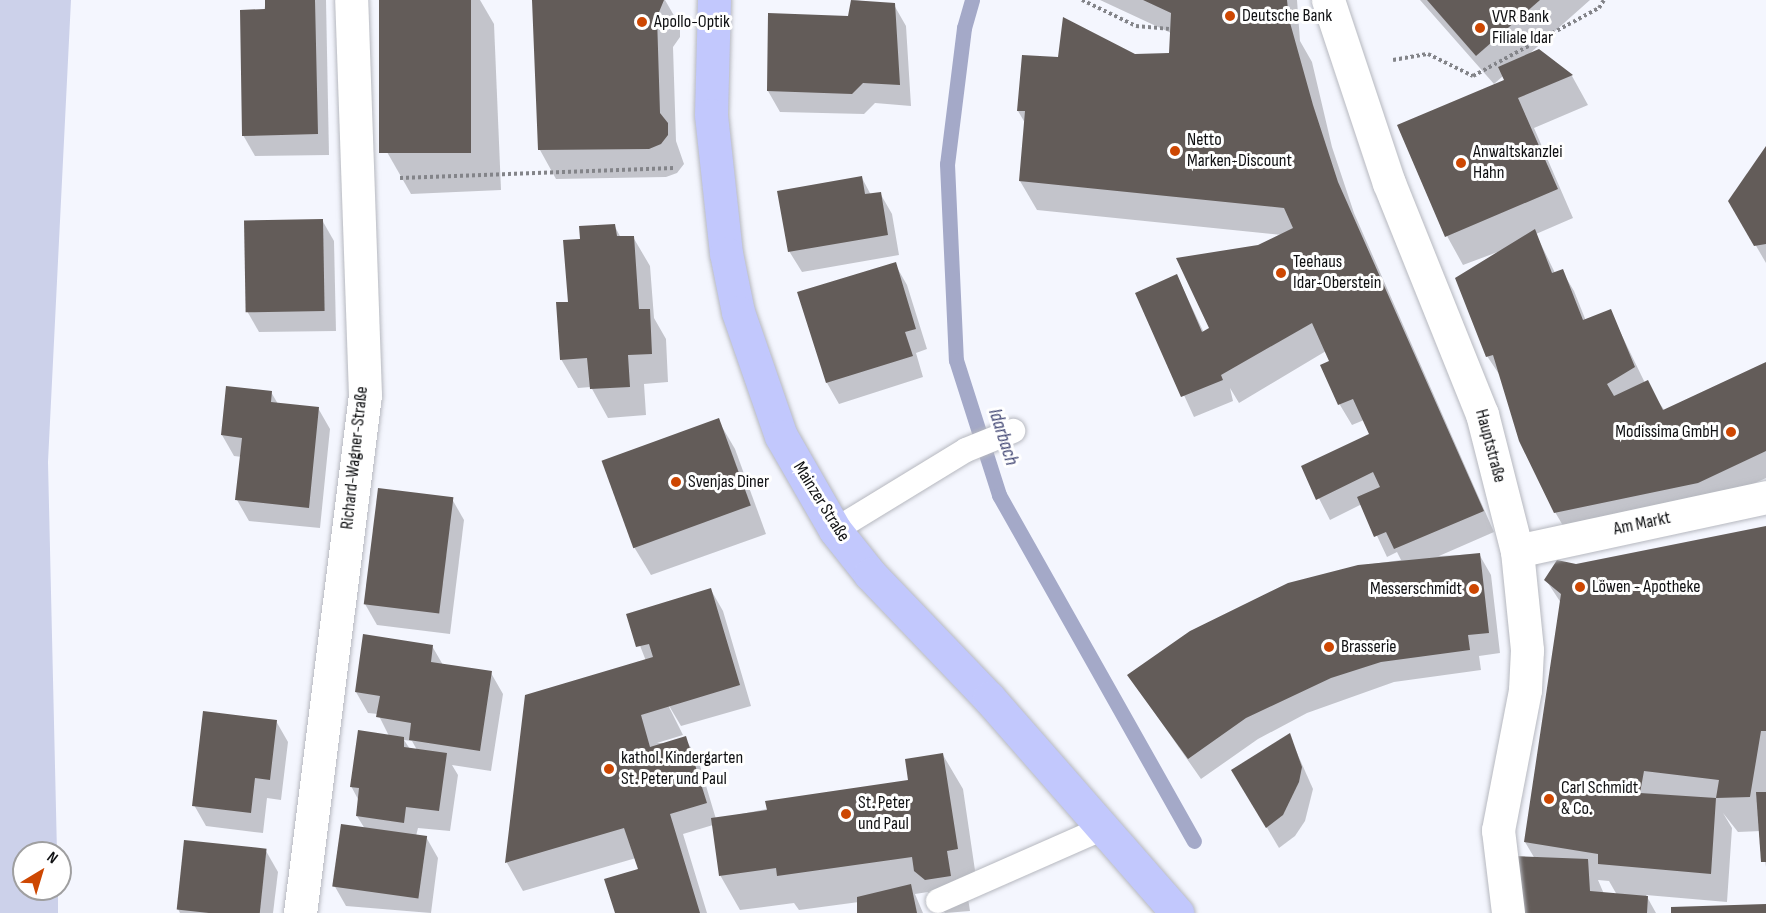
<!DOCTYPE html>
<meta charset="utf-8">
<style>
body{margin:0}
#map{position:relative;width:1766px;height:913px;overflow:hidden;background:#f4f6fe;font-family:"Sofia Sans Condensed",sans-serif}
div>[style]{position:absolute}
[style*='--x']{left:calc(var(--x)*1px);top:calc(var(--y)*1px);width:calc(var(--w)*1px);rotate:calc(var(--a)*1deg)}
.green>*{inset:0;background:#ccd1ea}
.shadow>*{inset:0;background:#0003}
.stream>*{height:15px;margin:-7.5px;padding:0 7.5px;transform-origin:7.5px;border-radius:7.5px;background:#a4a9c8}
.building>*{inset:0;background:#635c59;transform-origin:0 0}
.path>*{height:4px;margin-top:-2px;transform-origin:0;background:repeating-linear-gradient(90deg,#838489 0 3px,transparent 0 6px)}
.roads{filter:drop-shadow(0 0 2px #b6b8bf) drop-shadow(0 0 2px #b6b8bf)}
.lane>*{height:24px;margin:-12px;padding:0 12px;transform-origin:12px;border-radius:12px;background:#fff}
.street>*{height:33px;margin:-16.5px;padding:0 16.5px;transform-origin:16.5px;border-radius:16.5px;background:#fff}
.primary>*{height:33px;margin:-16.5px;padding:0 16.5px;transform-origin:16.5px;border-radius:16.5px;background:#c2c8fd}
.dots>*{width:16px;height:16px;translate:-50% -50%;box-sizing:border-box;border:3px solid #fff;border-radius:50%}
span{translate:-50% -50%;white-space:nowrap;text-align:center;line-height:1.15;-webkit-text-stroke:6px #fff;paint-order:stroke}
.poi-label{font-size:18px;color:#0f1012}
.left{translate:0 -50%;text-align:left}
.right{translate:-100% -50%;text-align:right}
.street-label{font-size:18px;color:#0f1012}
.water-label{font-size:20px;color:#414673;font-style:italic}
.north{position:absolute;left:12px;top:841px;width:60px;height:60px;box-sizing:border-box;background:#fff;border:2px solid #9f9fa0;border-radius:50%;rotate:38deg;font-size:16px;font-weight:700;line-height:24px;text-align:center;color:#0f1012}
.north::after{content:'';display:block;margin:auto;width:21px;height:27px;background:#cd4702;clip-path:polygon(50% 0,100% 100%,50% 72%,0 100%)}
</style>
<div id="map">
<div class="green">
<i style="clip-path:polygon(0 0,71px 0,48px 462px,57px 853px,24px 853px,24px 889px,58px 889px,58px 913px,0 913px)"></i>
</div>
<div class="shadow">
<i style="clip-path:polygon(266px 0,326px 0,329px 155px,255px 156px,243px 135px)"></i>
<i style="clip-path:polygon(380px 0,480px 0,494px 24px,501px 190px,411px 194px,387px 152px)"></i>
<i style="clip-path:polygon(534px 0,665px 0,680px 26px,680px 37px,673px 47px,676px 141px,684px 164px,677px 173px,666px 177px,556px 179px,540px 150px)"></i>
<i style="clip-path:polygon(853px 0,894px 5px,906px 26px,911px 106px,875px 103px,864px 114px,780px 112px,768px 91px,849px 17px)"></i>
<i style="clip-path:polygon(1100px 0,1297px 0,1300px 41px,1312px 62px,1332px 147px,1354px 213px,1494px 532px,1439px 556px,1479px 554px,1491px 575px,1500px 653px,1479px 656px,1481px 670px,1394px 682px,1307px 713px,1258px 739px,1201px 779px,1129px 676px,1358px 566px,1401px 560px,1397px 552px,1387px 557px,1362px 504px,1330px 520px,1303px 467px,1371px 435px,1364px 420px,1352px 425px,1340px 405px,1322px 366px,1331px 362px,1326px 351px,1239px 403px,1230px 388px,1233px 401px,1194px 417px,1137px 293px,1177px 276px,1204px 333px,1211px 329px,1259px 246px,1282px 235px,1037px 210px,1020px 181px,1025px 123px,1018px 111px,1135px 55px,1170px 54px,1171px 33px)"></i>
<i style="clip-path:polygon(1420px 0,1590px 0,1528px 55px,1539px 50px,1572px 76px,1588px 105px,1534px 128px,1573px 218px,1536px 234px,1555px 273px,1562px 271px,1574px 291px,1586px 321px,1610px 311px,1645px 383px,1665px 411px,1766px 364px,1766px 478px,1709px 504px,1572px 541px,1555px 512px,1501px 377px,1487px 356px,1503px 250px,1463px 265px,1447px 236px,1506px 80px,1503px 76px,1494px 84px)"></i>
<i style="clip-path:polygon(1766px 148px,1766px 263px,1730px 201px)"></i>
<i style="clip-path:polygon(862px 178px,871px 195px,880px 193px,892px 214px,899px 255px,802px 272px,789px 251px)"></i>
<i style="clip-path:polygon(322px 220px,334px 241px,336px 331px,259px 332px,247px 311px)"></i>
<i style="clip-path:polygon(614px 225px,621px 238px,633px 237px,650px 266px,654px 318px,666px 339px,668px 382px,644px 384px,646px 415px,608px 418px,591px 387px,578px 388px,561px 359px,582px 240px)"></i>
<i style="clip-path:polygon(895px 264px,907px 285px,927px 349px,916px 353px,923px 377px,839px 404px,827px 383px,799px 293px)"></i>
<i style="clip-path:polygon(271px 392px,278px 404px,318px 408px,330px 429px,320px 528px,249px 521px,237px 500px,242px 457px,234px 456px,222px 435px)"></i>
<i style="clip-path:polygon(718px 420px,735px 449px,766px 534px,651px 575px,634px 547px)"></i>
<i style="clip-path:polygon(452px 499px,464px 520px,450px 634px,377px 625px,365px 604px)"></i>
<i style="clip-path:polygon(evenodd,1766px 527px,1766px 867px,1761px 831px,1738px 832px,1723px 813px,1732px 828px,1727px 902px,1646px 895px,1656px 913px,1519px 913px,1535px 859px,1525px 842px,1561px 603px,1546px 580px,1576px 566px,1766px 527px,1598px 880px,1609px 881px,1617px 895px,1604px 894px,1598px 880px)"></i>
<i style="clip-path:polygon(711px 590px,723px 611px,751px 706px,681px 726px,665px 699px,683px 735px,657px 743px,688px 743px,698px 759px,716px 819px,910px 781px,943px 755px,963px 789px,977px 884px,966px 885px,970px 911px,945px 913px,928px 892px,915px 894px,923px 913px,859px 913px,859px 902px,799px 910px,794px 903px,740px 910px,720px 875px,713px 825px,683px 834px,707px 913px,616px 913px,639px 870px,636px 858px,523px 891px,507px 863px,526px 696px,646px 661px,628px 615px)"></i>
<i style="clip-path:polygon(evenodd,432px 646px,443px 665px,491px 673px,503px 694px,491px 771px,452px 765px,458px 775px,450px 831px,418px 828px,416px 836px,426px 837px,438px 858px,431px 913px,346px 906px,334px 885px,365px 829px,357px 816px,359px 801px,351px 786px,389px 736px,378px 714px,368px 713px,356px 692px,432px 646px,404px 740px,412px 741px,417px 750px,410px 749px,404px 740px)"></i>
<i style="clip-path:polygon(276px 721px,288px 742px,281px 800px,267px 798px,263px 833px,206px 826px,194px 805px)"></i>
<i style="clip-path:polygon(1289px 735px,1313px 789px,1305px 821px,1295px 836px,1279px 848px,1233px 770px)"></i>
<i style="clip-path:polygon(266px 851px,278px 872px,273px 913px,180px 913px,178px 909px)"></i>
</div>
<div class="stream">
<i style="--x:972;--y:0;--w:29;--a:106"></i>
<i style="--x:964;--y:28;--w:137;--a:97.1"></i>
<i style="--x:947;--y:164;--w:196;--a:87.4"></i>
<i style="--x:956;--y:360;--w:142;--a:72.3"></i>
<i style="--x:999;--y:495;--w:397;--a:60.6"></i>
</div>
<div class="building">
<i style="clip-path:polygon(265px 0,315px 0,318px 134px,242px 136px,240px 10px,265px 9px)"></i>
<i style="left:379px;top:0;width:92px;height:153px"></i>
<i style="clip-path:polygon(532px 0,664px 0,657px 17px,660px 113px,668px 123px,668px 135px,661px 144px,649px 149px,538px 150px)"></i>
<i style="clip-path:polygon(851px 0,895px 3px,900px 85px,863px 83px,852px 94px,767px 91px,768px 13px,848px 16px)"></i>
<i style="clip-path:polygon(1143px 0,1287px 0,1289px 19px,1313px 105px,1338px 182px,1484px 511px,1394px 549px,1386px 532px,1374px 537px,1357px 497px,1380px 487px,1373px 472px,1316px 500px,1301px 466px,1369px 434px,1353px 399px,1338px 405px,1320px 365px,1329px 361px,1312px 323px,1221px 375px,1223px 380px,1181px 397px,1135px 293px,1177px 274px,1202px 332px,1209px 328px,1176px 258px,1258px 245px,1293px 228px,1284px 208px,1019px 181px,1025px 111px,1017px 111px,1022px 55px,1058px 57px,1063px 17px,1135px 54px,1169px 53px,1171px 13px)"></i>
<i style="clip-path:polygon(1427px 0,1540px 0,1476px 56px)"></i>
<i style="clip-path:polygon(1539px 49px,1573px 75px,1518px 98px,1558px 189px,1445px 237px,1397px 125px,1504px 80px,1498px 67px)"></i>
<i style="clip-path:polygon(1766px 146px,1766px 244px,1754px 246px,1728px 201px)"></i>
<i style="clip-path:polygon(862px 176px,865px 194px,881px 192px,888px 235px,788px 252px,777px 191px)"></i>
<i style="left:323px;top:219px;width:92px;height:79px;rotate:89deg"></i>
<i style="clip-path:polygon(615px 224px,617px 236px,634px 236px,639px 309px,650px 309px,652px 354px,628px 355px,630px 387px,590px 389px,587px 358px,560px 360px,556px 302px,568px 302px,563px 240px,580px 239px,579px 226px)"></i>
<i style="clip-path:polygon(1535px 229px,1552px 273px,1563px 269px,1583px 320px,1611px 309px,1635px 367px,1607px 384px,1614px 396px,1648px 380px,1663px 410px,1766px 362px,1766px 451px,1698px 483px,1554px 513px,1519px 441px,1493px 355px,1486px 357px,1455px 278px)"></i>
<i style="clip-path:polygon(896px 262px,916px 329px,905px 332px,913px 356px,826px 383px,797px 292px)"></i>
<i style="clip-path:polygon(226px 386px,272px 391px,271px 402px,319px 407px,309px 508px,235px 500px,242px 438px,221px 435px)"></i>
<i style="left:719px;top:418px;width:93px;height:125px;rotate:70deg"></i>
<i style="left:378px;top:488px;width:76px;height:117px;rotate:7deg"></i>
<i style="clip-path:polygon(1766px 526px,1766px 731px,1761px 731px,1750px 797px,1716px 798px,1719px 780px,1644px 771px,1640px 793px,1716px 798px,1711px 874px,1598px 864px,1598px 854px,1524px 842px,1561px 594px,1544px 580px,1557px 560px,1576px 564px)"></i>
<i style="clip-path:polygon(1480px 553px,1489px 633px,1468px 635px,1470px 650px,1381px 662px,1331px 678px,1246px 718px,1188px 759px,1127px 675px,1190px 631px,1288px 583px,1358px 565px)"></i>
<i style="clip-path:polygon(711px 588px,740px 685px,641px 715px,650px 747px,686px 736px,707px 803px,670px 814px,700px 913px,615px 913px,604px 879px,638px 869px,624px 828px,505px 863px,525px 695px,653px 657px,649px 644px,636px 647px,626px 614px)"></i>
<i style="clip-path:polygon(363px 634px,433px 645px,431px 662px,492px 671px,480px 751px,409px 740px,411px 723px,376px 717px,380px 696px,355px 692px)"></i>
<i style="clip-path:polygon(203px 711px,277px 720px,270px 780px,255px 778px,251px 813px,192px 806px)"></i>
<i style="clip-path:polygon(358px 730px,404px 737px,404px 747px,447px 753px,439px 811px,406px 807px,404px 823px,356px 816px,359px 788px,350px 787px)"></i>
<i style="clip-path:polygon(1290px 733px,1302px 767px,1299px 782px,1283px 815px,1266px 828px,1231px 770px)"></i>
<i style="clip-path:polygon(943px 753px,958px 849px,947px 851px,951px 876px,925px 880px,914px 871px,912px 857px,777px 876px,776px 868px,719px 876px,711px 818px,767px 810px,765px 801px,908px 780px,905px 759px)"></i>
<i style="clip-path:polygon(1756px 792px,1766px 792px,1766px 862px,1761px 862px)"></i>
<i style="left:341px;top:824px;width:87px;height:63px;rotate:8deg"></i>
<i style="left:184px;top:840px;width:83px;height:70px;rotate:6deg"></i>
<i style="clip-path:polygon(1513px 856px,1588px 859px,1590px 891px,1648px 896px,1647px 913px,1518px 913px)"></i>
<i style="clip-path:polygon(911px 884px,917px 913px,857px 913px,857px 897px)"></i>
<i style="clip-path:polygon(1766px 904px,1766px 913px,1671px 913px,1671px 907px)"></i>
</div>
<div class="path">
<i style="--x:1082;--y:0;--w:60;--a:25.7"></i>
<i style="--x:1136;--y:26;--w:33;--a:5"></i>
<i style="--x:1393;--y:60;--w:36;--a:-10"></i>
<i style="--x:1428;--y:54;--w:50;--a:26.1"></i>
<i style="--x:1473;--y:76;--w:143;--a:-28.4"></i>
<i style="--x:1599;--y:8;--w:9;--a:-58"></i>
<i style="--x:400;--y:178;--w:274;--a:-2.1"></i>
</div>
<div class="roads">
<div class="lane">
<i style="--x:835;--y:530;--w:153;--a:-31.4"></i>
<i style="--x:966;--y:450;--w:51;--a:-22"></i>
<i style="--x:938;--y:901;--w:178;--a:-23.8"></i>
</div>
<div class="street">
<i style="--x:1328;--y:0;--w:193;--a:71.6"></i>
<i style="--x:1389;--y:183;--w:249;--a:68.1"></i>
<i style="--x:1482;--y:414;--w:141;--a:75.7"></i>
<i style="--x:1517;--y:551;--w:100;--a:84.2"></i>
<i style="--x:1527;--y:650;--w:40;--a:92.9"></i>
<i style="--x:1525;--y:690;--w:143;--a:100.9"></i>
<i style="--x:1498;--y:830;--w:84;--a:83.1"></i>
<i style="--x:1517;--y:551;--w:255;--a:-12.2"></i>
<i style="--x:300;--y:913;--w:522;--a:-82.85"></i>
<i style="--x:365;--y:395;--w:395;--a:-92"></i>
</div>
<div class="primary">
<i style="--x:714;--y:0;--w:115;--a:91.5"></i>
<i style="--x:711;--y:115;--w:139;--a:83.8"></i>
<i style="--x:726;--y:253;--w:60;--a:78.5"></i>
<i style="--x:738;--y:312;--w:131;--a:70.9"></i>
<i style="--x:781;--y:436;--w:108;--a:60.1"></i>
<i style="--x:835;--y:530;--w:56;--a:51.5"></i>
<i style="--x:870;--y:574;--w:172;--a:46.2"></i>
<i style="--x:989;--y:698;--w:286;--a:48.8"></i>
</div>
</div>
<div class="dots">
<i style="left:1230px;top:16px;background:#cd4702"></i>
<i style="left:642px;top:22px;background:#cd4702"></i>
<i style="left:1480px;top:28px;background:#cd4702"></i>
<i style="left:1175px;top:151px;background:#cd4702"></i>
<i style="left:1461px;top:163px;background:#cd4702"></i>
<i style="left:1281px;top:273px;background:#cd4702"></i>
<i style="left:1731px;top:432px;background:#cd4702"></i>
<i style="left:676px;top:482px;background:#cd4702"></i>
<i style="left:1580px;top:587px;background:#cd4702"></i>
<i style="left:1474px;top:589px;background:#cd4702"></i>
<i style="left:1329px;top:647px;background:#cd4702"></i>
<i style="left:609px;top:769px;background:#cd4702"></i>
<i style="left:1549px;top:799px;background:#cd4702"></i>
<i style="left:846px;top:814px;background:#cd4702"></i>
</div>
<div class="poi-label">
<span class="left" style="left:1242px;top:16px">Deutsche Bank</span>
<span class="left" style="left:1492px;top:28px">VVR Bank<br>Filiale Idar</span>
<span class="left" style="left:654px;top:22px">Apollo-Optik</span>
<span class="left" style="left:1187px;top:151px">Netto<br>Marken-Discount</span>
<span class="left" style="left:1473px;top:163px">Anwaltskanzlei<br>Hahn</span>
<span class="left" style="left:1293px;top:273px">Teehaus<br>Idar-Oberstein</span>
<span class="right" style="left:1719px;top:432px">Modissima GmbH</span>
<span class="left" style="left:688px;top:482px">Svenjas Diner</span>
<span class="left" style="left:1592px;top:587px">Löwen - Apotheke</span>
<span class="right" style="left:1462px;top:589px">Messerschmidt</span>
<span class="left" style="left:1341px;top:647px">Brasserie</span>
<span class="left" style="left:621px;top:769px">kathol. Kindergarten<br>St. Peter und Paul</span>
<span class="left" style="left:1561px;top:799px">Carl Schmidt<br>&amp; Co.</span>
<span class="left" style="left:858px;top:814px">St. Peter<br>und Paul</span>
</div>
<div class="street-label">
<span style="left:1490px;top:446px;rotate:75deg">Hauptstraße</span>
<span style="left:355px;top:458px;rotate:-84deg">Richard-Wagner-Straße</span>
<span style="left:821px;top:502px;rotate:58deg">Mainzer Straße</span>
<span style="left:1642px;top:524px;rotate:-12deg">Am Markt</span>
</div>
<div class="water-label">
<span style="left:1003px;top:437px;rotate:72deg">Idarbach</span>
</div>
<div class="north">N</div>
</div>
